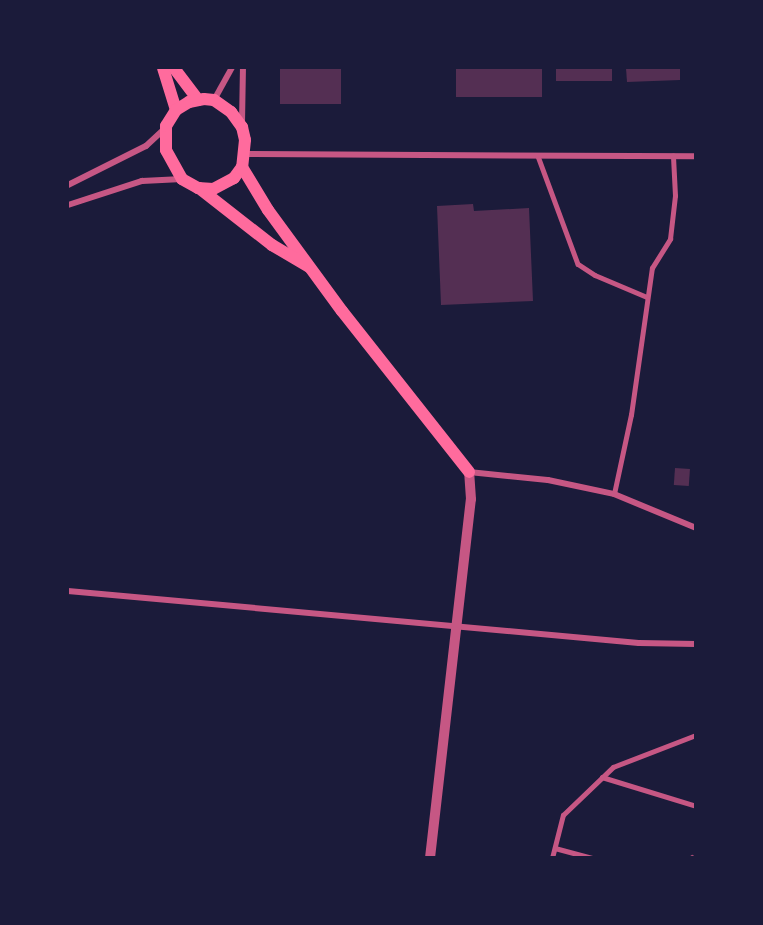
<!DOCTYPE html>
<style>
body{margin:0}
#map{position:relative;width:763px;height:925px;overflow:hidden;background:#1b1b3a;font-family:Karla,sans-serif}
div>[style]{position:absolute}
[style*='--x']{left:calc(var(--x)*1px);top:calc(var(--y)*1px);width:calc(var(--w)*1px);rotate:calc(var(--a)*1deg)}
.building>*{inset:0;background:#542f53;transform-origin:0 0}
.service>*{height:4.5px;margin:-2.25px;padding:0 2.25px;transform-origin:2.25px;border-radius:2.25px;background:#c65784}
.minor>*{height:6px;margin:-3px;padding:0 3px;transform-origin:3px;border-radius:3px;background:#c65784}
.tertiary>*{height:10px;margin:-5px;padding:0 5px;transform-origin:5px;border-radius:5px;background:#c65784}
.secondary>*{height:12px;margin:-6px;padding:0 6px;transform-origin:6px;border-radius:6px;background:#ff6b9d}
.rail>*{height:4.5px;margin:-2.25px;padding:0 2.25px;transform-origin:2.25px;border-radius:2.25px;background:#a44b75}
span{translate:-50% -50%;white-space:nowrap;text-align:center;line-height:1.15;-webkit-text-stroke:4.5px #1b1b3a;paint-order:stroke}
.frame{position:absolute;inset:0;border:69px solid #1b1b3a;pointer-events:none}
</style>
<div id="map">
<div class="building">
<i style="left:280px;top:68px;width:61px;height:36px"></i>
<i style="left:456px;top:68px;width:86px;height:29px"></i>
<i style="left:556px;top:68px;width:56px;height:13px"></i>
<i style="clip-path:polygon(626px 68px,680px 68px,680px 80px,627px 82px)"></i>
<i style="clip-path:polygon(473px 204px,474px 211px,529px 208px,533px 301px,441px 305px,437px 206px)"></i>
<i style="left:675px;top:468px;width:15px;height:17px;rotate:4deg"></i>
</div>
<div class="service">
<i style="--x:538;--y:156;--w:115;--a:69.7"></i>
<i style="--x:578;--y:264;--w:20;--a:33"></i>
<i style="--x:595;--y:275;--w:56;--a:22.9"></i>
<i style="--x:614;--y:494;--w:81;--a:-77.9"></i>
<i style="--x:631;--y:415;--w:148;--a:-81.9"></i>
<i style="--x:652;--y:268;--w:34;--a:-58"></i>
<i style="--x:670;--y:239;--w:43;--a:-83.4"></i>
<i style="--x:675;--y:196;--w:40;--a:-92.9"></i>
<i style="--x:602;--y:777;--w:98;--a:17.1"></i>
<i style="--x:555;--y:848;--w:39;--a:15"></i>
<i style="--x:552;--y:858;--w:44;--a:-75.7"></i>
<i style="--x:563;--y:815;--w:69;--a:-43.8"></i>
<i style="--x:613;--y:767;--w:89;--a:-21.1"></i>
</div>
<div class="minor">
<i style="--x:214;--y:100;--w:37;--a:-61"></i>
<i style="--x:242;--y:123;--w:55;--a:-89"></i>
<i style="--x:245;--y:154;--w:451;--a:0.3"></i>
<i style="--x:68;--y:185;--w:87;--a:-26.6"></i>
<i style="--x:146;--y:146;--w:25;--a:-43"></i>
<i style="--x:68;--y:205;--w:78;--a:-18"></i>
<i style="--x:142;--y:181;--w:40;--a:-2.9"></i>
<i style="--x:469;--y:472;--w:79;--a:5.8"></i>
<i style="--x:548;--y:480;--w:67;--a:12"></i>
<i style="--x:614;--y:494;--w:89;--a:22.5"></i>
<i style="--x:68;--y:591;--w:573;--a:5.2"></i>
<i style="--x:639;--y:643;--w:57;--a:1"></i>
</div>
<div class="tertiary">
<i style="--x:430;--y:858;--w:361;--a:-83.5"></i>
<i style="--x:471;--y:499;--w:27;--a:-94"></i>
</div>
<div class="secondary">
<i style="--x:163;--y:68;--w:44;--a:72.8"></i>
<i style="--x:174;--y:68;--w:40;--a:53"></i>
<i style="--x:204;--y:99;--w:10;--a:6"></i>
<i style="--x:214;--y:100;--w:21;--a:35"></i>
<i style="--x:231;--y:112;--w:19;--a:54"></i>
<i style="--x:242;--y:127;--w:13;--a:77"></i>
<i style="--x:245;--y:140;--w:27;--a:96"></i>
<i style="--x:242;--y:167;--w:14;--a:126"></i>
<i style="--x:234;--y:178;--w:24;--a:152"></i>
<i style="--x:213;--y:189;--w:15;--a:-176"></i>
<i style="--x:198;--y:188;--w:18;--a:-151"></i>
<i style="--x:182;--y:179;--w:33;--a:-119"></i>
<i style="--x:166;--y:150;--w:24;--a:-90"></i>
<i style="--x:166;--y:126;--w:19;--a:-58"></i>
<i style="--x:176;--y:110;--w:15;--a:-32"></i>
<i style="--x:189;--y:102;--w:15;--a:-11"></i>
<i style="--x:242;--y:167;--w:50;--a:58.8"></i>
<i style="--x:268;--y:210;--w:125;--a:53.8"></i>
<i style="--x:342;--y:311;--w:205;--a:51.7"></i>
<i style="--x:199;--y:188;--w:93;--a:38"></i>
<i style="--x:272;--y:245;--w:43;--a:30.7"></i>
</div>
<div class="rail">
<i style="--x:692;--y:857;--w:1;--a:45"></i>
</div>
<div class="frame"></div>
</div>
